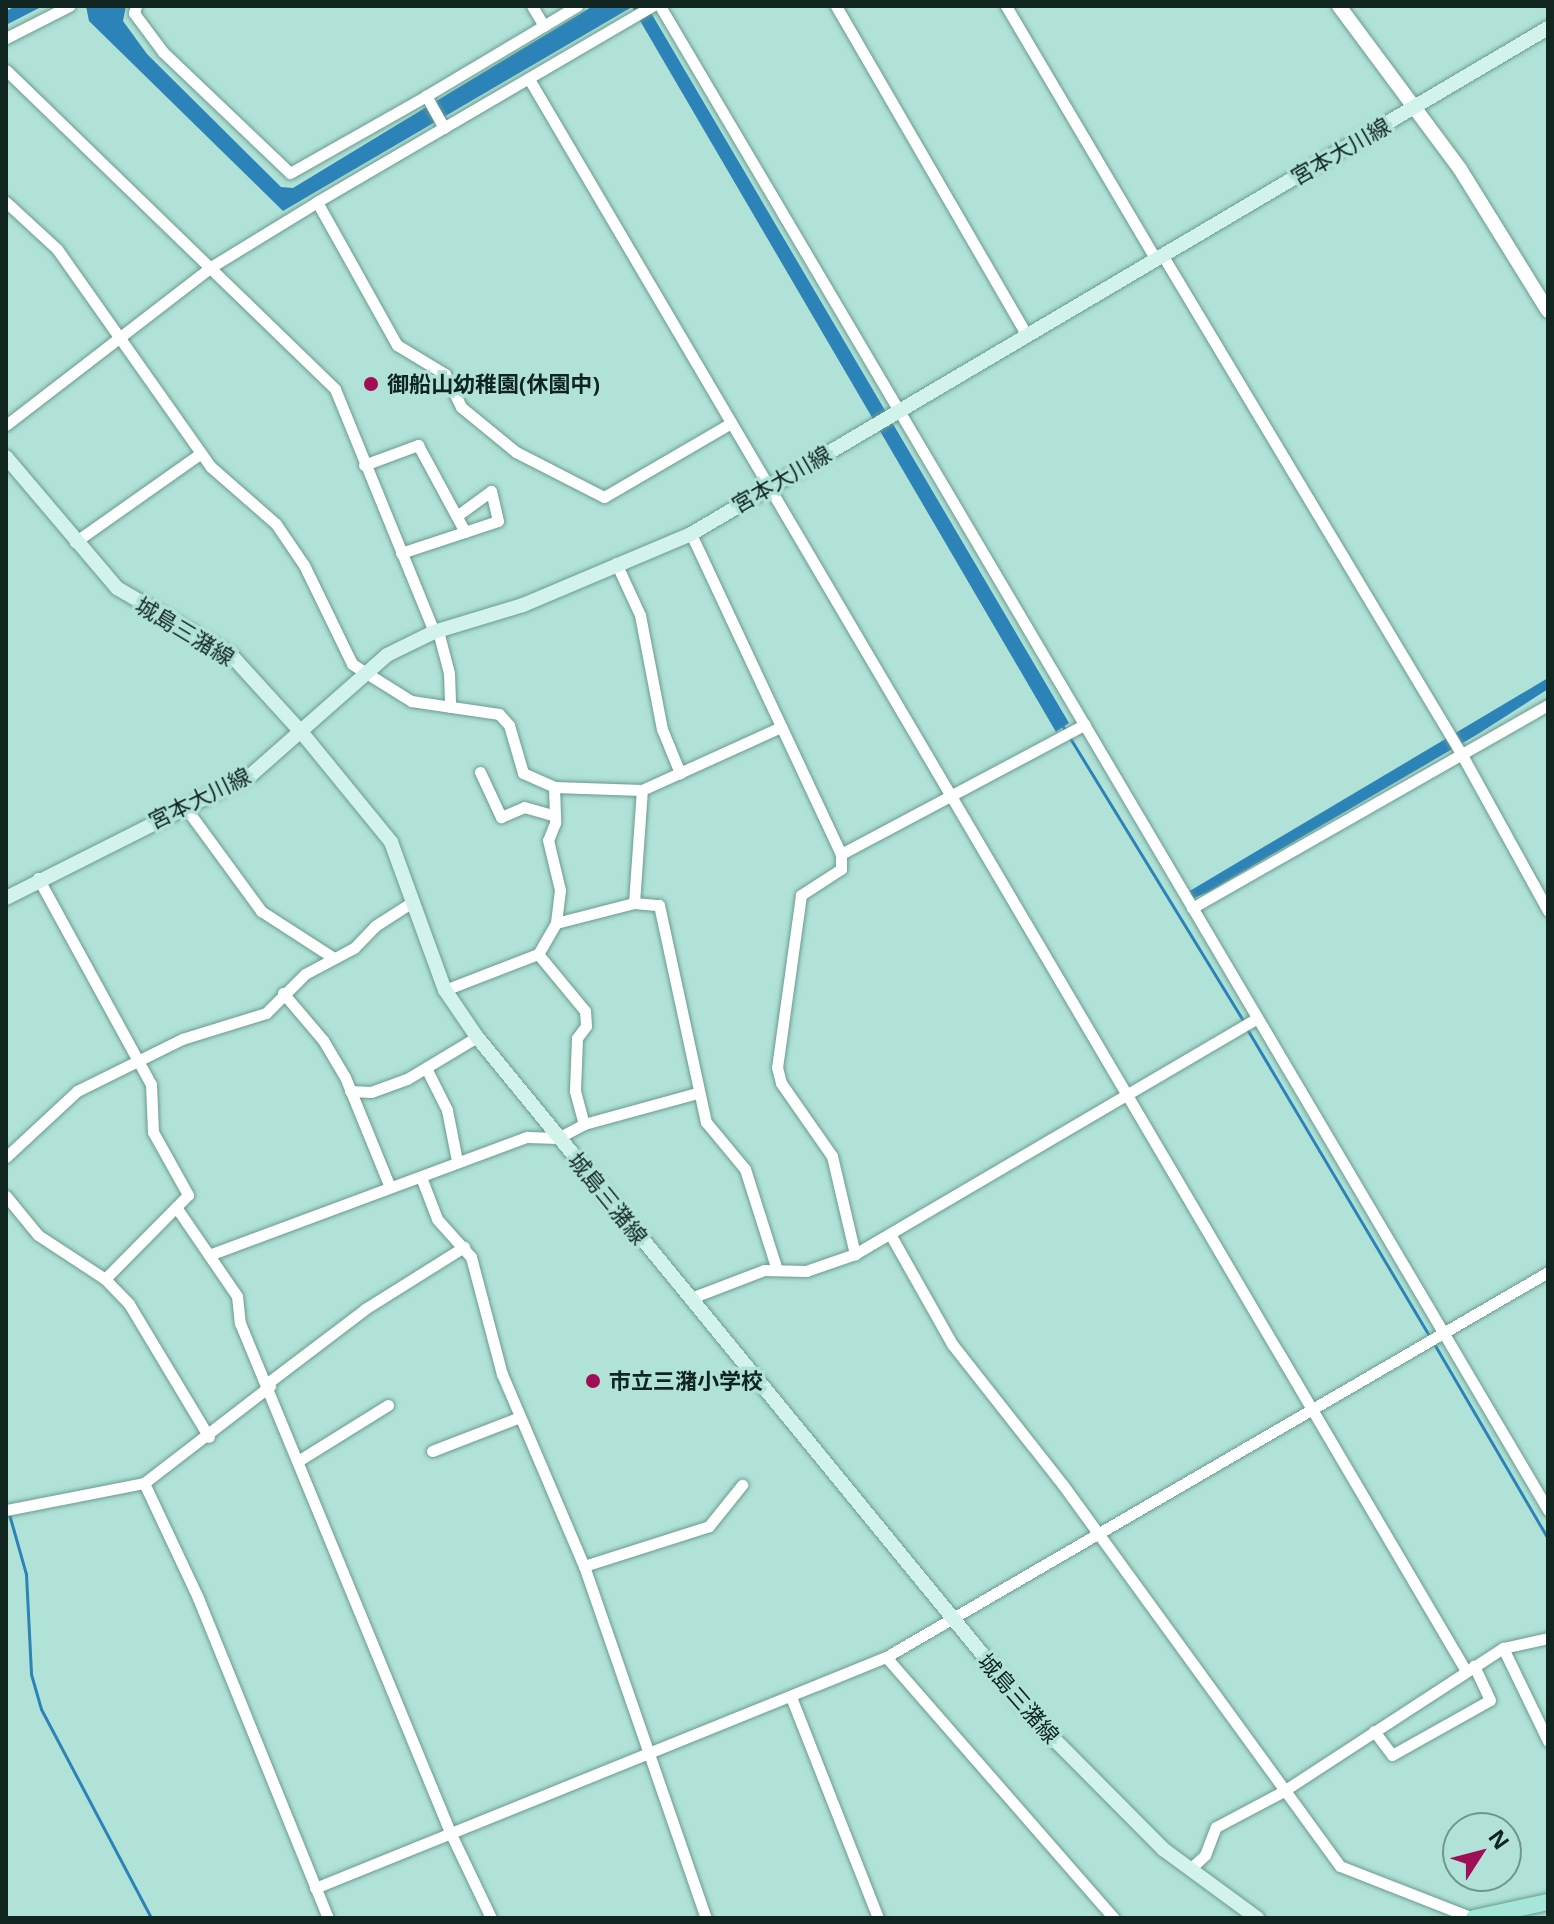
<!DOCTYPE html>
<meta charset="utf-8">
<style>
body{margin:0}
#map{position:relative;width:1554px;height:1924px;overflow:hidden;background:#b0e2d7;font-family:"Open Sans","Noto Sans JP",sans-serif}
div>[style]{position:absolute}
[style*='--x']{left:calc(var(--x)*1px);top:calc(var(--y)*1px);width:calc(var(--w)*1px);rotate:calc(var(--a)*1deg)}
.water>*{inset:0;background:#2c83b7}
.stream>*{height:3px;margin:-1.5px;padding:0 1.5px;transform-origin:1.5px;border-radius:1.5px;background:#2c83b7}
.roads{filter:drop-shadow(0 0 2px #6b9b90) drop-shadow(0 0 2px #6b9b90)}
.minor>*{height:11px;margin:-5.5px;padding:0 5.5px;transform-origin:5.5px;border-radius:5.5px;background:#fff}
.tertiary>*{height:14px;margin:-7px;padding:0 7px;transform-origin:7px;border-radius:7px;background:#fff}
.secondary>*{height:14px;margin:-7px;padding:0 7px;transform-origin:7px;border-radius:7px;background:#d2f2ec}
.primary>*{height:16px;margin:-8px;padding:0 8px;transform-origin:8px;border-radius:8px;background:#a6e6d9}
.dots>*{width:22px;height:22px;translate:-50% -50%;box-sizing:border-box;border:4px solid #b0e2d7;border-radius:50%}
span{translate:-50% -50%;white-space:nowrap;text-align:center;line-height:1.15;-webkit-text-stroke:7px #b0e2d7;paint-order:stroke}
.street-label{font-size:22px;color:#102420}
.poi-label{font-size:22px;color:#102420;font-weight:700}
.left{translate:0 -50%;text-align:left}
.frame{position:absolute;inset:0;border:8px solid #102420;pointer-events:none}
.north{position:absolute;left:1442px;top:1812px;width:80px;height:80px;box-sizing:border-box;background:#b0e2d7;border:2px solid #70968e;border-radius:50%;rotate:54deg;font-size:22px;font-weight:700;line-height:32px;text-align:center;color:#102420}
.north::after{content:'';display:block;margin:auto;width:28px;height:36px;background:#a00e56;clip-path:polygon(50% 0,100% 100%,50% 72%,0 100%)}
</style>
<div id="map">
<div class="water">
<i style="clip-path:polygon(16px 6px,43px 6px,6px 25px,6px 11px)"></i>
<i style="clip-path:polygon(86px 6px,126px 6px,123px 21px,147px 54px,281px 187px,293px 188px,593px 6px,647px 6px,1069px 723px,1056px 732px,632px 7px,283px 211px,89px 21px)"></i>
<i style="clip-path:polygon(1548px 678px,1548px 689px,1478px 734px,1208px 892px,1192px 899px,1188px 892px)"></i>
</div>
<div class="stream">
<i style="--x:1062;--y:725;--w:348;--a:58.5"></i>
<i style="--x:1247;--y:1029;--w:356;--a:59.3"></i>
<i style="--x:1433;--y:1342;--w:228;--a:59.7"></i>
<i style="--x:9;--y:1514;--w:62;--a:74.2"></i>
<i style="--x:26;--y:1574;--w:100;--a:87.1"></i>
<i style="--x:31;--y:1674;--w:36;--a:74"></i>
<i style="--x:41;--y:1709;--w:236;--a:62.2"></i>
</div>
<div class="roads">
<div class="minor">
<i style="--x:136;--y:6;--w:7;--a:106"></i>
<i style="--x:134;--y:13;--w:49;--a:53.4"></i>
<i style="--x:163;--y:52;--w:175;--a:43.6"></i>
<i style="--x:290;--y:173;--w:156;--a:-29.5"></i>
<i style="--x:532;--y:6;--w:23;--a:59"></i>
<i style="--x:652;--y:6;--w:388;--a:149.7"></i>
<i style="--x:317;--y:202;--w:164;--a:60.8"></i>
<i style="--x:397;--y:345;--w:56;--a:31.1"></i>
<i style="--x:445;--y:374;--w:37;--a:64"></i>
<i style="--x:461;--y:407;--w:71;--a:39.3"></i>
<i style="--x:516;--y:452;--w:99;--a:27.1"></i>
<i style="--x:604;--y:497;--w:147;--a:-30.2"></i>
<i style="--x:660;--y:6;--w:1747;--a:59.44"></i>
<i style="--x:836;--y:6;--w:381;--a:59.9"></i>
<i style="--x:1006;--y:6;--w:295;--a:59.4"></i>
<i style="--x:6;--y:38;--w:71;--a:-26.9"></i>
<i style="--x:6;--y:70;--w:458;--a:44.1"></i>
<i style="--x:335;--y:389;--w:262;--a:67.8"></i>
<i style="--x:529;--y:79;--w:1847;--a:59.52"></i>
<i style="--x:444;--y:128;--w:37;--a:-119"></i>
<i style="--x:426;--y:96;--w:176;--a:-30.8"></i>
<i style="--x:6;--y:202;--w:69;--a:42.7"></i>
<i style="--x:57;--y:249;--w:267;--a:54.8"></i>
<i style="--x:211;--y:467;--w:86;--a:41.2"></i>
<i style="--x:276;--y:524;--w:50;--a:55.7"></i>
<i style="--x:304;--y:565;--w:110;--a:64.1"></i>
<i style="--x:352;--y:664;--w:70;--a:32.1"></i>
<i style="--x:411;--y:701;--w:89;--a:8.4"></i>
<i style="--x:499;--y:714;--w:15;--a:48"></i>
<i style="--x:509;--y:725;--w:50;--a:73.7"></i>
<i style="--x:523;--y:773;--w:34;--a:24"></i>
<i style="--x:554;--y:787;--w:88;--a:2"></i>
<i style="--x:642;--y:790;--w:153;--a:-24.4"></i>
<i style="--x:1163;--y:256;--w:582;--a:59.07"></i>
<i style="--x:1462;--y:755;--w:178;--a:61.1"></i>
<i style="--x:6;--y:425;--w:259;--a:-37.6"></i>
<i style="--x:211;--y:267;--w:124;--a:-31.5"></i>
<i style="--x:364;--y:465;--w:58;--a:-20.3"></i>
<i style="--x:418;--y:445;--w:99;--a:61.6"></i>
<i style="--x:691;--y:534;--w:353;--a:64.9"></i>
<i style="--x:841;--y:854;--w:15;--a:90"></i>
<i style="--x:841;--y:869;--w:48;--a:147"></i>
<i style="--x:801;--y:895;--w:174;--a:97.9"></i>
<i style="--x:777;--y:1067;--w:16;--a:76"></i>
<i style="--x:781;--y:1083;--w:89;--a:55.1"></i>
<i style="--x:832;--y:1156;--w:101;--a:76.8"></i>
<i style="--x:75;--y:542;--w:154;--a:-35.2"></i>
<i style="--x:401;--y:553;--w:102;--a:-18.3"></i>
<i style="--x:498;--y:521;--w:31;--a:-103"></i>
<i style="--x:491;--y:491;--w:41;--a:144"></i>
<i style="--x:616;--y:563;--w:57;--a:65.2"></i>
<i style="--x:640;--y:615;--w:116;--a:79.1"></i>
<i style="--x:662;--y:729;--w:48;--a:67.8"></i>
<i style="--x:438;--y:631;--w:43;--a:75.3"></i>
<i style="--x:449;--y:673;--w:34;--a:88"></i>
<i style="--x:480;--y:772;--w:50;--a:65"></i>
<i style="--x:501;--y:817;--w:25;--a:-23"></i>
<i style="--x:524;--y:807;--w:32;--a:16"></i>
<i style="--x:554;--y:787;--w:36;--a:88"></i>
<i style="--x:555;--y:823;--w:18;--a:112"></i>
<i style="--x:548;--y:840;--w:51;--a:76.5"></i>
<i style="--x:560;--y:890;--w:33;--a:97"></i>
<i style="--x:556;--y:923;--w:36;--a:120"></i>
<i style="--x:538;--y:954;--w:74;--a:50.5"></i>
<i style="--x:585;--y:1011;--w:15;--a:86"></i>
<i style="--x:586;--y:1026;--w:15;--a:127"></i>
<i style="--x:577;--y:1038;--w:53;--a:92.2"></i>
<i style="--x:575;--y:1091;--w:34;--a:75"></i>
<i style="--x:185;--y:807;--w:129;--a:53.8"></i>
<i style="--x:261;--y:911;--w:85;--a:32.9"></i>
<i style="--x:841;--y:854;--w:276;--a:-28"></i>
<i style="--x:38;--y:878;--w:235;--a:61.3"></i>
<i style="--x:151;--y:1084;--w:48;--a:87.6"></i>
<i style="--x:153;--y:1132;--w:72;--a:60.9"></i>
<i style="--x:188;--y:1195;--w:118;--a:134.7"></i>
<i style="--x:634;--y:903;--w:113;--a:-86"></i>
<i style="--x:1192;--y:908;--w:410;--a:-29.7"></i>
<i style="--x:556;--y:923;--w:81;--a:-14.4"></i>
<i style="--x:634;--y:903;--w:25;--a:5"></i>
<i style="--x:659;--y:905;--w:222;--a:77.8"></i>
<i style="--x:706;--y:1122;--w:61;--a:50.3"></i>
<i style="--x:745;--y:1169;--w:106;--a:72.4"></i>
<i style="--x:445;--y:990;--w:100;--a:-21.2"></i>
<i style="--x:283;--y:993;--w:62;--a:49.6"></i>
<i style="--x:323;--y:1040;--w:43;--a:59.3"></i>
<i style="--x:345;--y:1077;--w:119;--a:67.8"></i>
<i style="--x:426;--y:1068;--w:47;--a:63.4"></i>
<i style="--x:447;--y:1110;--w:52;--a:78.9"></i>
<i style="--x:350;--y:1091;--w:21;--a:3"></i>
<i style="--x:371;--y:1092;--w:38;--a:-20"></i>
<i style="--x:407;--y:1079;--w:82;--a:-31"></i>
<i style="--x:6;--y:1157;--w:97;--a:-42.9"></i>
<i style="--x:77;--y:1091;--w:117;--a:-26.3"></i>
<i style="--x:182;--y:1039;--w:88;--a:-17.2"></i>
<i style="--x:266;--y:1013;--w:55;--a:-45"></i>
<i style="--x:305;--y:974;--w:55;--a:-28"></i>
<i style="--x:354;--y:948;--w:30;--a:-46"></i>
<i style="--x:375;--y:926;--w:46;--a:-32.7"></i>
<i style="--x:421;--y:1177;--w:45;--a:69.1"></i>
<i style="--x:437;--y:1219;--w:51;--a:48.2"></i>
<i style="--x:471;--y:1257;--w:121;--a:75.2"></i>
<i style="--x:502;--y:1374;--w:209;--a:66.9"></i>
<i style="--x:584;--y:1566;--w:373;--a:70.9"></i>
<i style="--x:6;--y:1196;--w:50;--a:50.6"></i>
<i style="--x:38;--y:1235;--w:80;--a:33.3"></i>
<i style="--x:105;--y:1279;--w:35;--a:46"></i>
<i style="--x:129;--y:1304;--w:155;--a:59"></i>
<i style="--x:176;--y:1207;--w:108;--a:55.6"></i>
<i style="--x:237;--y:1296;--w:27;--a:84"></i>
<i style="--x:240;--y:1323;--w:551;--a:67.58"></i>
<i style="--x:450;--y:1832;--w:95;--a:64.5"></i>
<i style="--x:890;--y:1234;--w:126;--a:60.6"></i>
<i style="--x:952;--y:1344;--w:179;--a:51.8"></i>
<i style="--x:1063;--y:1485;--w:471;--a:54"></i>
<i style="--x:1340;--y:1866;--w:143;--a:21.4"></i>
<i style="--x:209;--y:1255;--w:339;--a:-20.4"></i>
<i style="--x:527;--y:1137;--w:31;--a:2"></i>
<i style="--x:558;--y:1138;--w:30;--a:-28"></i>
<i style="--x:584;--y:1124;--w:117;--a:-15.3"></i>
<i style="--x:691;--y:1298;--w:78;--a:-21"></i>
<i style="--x:764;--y:1270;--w:42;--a:1.4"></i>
<i style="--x:806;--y:1271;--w:52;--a:-19.1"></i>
<i style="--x:855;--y:1254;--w:464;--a:-30.4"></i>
<i style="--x:269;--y:1382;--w:121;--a:-37.2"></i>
<i style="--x:365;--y:1309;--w:117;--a:-32.1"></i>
<i style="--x:432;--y:1451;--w:94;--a:-21.1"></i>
<i style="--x:298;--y:1461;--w:106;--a:-31.9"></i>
<i style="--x:144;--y:1483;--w:127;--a:64.8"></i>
<i style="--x:198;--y:1598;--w:345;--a:67.9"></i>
<i style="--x:6;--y:1510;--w:141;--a:-11.1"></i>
<i style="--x:144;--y:1483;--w:159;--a:-37.6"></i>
<i style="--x:584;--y:1566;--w:131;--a:-17.7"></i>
<i style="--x:709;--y:1526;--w:53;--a:-51.2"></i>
<i style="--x:1503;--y:1648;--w:103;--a:64.2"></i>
<i style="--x:886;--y:1657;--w:347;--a:48.9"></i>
<i style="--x:791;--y:1697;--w:238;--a:68.5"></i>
<i style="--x:1374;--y:1731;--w:30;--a:53"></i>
<i style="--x:1392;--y:1755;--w:112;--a:-29.3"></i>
<i style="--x:1490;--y:1700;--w:38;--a:-115"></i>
<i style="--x:1190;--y:1869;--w:21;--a:-43"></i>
<i style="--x:1205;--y:1855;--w:30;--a:-69"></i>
<i style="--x:1216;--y:1827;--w:75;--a:-27.9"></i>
<i style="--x:1282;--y:1792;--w:264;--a:-33.1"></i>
<i style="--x:1503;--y:1648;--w:46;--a:-12.5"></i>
<i style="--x:315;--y:1888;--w:616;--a:-22.03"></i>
<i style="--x:886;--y:1657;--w:766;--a:-30.18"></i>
</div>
<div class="tertiary">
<i style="--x:1339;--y:6;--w:203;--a:53.4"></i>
<i style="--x:1460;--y:169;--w:167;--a:58.2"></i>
</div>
<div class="secondary">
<i style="--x:6;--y:457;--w:172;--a:49.7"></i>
<i style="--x:117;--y:588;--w:132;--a:30.4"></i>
<i style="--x:231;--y:655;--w:107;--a:47.7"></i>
<i style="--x:303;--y:734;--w:139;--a:50.8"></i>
<i style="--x:391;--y:842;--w:158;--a:70"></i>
<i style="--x:445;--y:990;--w:57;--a:55.8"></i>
<i style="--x:477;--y:1037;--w:892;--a:50.69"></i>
<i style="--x:1042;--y:1727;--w:172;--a:45.2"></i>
<i style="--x:1163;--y:1849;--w:117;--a:36.3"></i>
<i style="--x:6;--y:898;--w:274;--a:-26.7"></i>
<i style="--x:251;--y:775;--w:181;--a:-41.4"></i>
<i style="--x:387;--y:655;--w:52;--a:-26.1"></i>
<i style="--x:434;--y:632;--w:93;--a:-16.9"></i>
<i style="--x:523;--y:605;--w:182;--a:-22.9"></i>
<i style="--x:691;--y:534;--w:995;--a:-30.56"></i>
</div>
<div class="primary">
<i style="--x:1474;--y:1918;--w:76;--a:-12.2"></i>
</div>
</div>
<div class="dots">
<i style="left:371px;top:384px;background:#a00e56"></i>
<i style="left:593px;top:1381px;background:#a00e56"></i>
</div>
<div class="street-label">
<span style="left:1340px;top:151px;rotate:-30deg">宮本大川線</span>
<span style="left:781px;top:479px;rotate:-30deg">宮本大川線</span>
<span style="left:185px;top:631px;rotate:31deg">城島三潴線</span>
<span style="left:199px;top:798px;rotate:-26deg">宮本大川線</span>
<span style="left:608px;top:1198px;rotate:51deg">城島三潴線</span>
<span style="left:1019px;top:1698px;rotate:49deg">城島三潴線</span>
</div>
<div class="poi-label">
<span class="left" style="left:387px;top:384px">御船山幼稚園(休園中)</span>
<span class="left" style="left:609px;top:1381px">市立三潴小学校</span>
</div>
<div class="frame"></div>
<div class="north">N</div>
</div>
